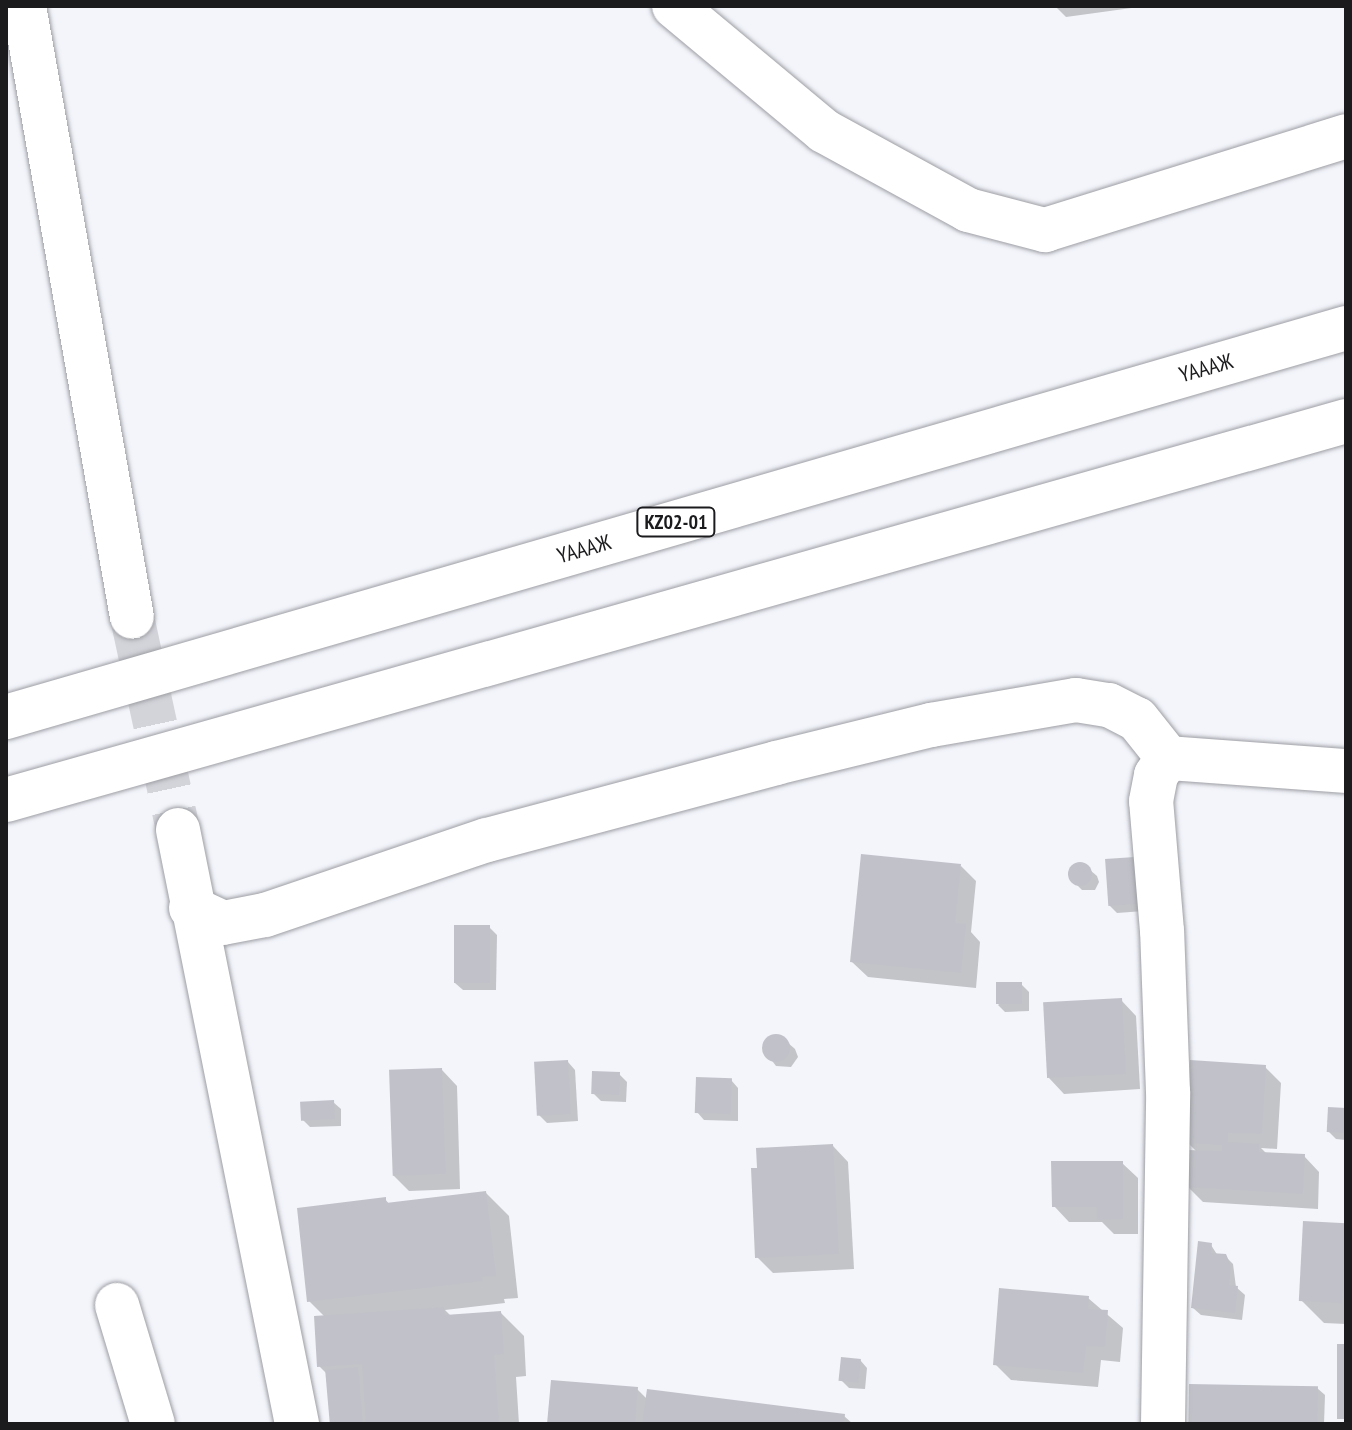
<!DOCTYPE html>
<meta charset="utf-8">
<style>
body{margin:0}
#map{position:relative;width:1352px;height:1430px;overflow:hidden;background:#f3f5fb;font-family:"PT Sans Narrow",sans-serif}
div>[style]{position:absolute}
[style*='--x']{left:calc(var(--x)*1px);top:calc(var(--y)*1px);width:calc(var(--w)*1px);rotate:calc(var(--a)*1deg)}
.shadow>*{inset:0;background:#0003}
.building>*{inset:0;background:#c1c2c9;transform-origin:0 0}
.round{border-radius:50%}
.street-tunnel>*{height:44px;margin-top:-22px;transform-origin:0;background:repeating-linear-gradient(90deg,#d3d4da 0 44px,transparent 0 66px)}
.roads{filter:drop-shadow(0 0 2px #9d9ea4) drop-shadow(0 0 2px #9d9ea4)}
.street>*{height:44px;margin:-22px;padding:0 22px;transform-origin:22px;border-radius:22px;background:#fff}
.highway>*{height:44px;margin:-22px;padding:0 22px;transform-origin:22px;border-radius:22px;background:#fff}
span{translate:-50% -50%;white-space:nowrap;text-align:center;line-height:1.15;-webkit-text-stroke:6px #fff;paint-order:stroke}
.shield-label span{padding:2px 6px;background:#fff;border:2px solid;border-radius:6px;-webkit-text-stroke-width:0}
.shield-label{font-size:20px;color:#1b1b1e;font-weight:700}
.street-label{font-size:22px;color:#1b1b1e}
.frame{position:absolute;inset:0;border:8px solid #1b1b1e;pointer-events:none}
</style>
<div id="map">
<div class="shadow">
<i style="clip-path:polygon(1055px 6px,1146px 6px,1066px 17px)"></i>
<i style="clip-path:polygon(1107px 861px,1144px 911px,1117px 913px,1109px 905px)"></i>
<i style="clip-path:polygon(1083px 864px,1097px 876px,1099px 882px,1095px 890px,1082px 890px,1074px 882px,1070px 873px)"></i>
<i style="clip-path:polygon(961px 866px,976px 881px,971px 932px,980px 942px,976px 988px,868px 977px,852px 962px)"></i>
<i style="clip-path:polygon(489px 927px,497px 935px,496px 990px,463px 990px,455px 983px)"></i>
<i style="clip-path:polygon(1021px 984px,1029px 992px,1029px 1011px,1005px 1012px,998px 1005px)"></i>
<i style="clip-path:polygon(1121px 1000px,1136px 1016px,1140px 1089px,1064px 1094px,1049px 1078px)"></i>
<i style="clip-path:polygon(780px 1036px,795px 1049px,798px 1057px,791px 1067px,776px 1066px,764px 1050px,768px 1039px)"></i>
<i style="clip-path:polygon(568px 1062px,575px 1070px,578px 1121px,547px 1123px,539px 1115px)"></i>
<i style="clip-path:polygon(1265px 1067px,1281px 1083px,1277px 1149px,1261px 1148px,1267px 1154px,1304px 1156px,1319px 1172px,1318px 1209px,1203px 1202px,1187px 1186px,1197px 1152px,1187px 1142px)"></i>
<i style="clip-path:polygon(442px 1070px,457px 1086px,460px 1189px,409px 1191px,393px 1175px)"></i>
<i style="clip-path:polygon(619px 1074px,627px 1082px,626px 1102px,601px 1101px,593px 1093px)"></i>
<i style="clip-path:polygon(731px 1080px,738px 1088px,738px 1121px,704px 1120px,697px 1112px)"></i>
<i style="clip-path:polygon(333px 1102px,341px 1109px,341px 1126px,310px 1127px,303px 1120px)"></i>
<i style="clip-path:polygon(1346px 1110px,1346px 1140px,1336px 1139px,1328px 1131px)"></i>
<i style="clip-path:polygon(833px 1146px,848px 1162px,854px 1269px,773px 1273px,757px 1257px)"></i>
<i style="clip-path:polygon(1122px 1163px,1138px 1178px,1138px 1234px,1114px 1234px,1102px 1222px,1069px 1222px,1054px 1206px)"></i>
<i style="clip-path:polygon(486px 1193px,509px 1216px,518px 1298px,504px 1299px,505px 1303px,445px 1310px,451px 1316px,501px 1313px,524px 1336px,526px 1376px,516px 1377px,519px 1424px,331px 1424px,327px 1374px,319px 1366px,325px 1317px,309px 1301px,385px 1199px,390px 1205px)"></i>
<i style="clip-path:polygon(1346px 1225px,1346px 1324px,1324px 1323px,1302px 1301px)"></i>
<i style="clip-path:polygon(1211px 1245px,1218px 1256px,1225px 1256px,1233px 1264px,1236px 1287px,1245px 1295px,1242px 1320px,1201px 1315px,1193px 1308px)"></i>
<i style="clip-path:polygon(1088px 1298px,1123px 1328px,1120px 1362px,1101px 1360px,1098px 1387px,1011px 1380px,995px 1364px)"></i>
<i style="clip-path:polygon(860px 1360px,867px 1368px,865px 1389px,849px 1388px,841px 1380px)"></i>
<i style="clip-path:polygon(1317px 1388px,1325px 1395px,1324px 1424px,1190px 1424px)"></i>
<i style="clip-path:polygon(637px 1389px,648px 1400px,844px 1416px,853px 1424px,549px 1424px)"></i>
</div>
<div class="building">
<i style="clip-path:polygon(861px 854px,961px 864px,955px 923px,966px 924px,961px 973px,850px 962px)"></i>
<i style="left:1135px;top:857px;width:47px;height:30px;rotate:86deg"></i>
<i class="round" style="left:1068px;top:862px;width:24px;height:24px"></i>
<i style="left:454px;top:925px;width:36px;height:58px"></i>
<i style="left:1022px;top:982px;width:22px;height:26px;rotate:90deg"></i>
<i style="left:1122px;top:998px;width:76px;height:79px;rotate:87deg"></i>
<i class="round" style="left:762px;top:1034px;width:28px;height:28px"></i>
<i style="left:568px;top:1060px;width:54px;height:34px;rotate:87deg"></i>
<i style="clip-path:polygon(1190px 1060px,1266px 1065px,1262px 1134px,1228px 1133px,1228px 1142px,1259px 1144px,1259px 1152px,1305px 1154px,1303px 1194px,1185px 1187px,1187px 1150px,1222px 1151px,1222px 1145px,1185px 1143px)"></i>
<i style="left:442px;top:1068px;width:106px;height:53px;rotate:88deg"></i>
<i style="left:592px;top:1071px;width:28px;height:23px;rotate:2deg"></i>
<i style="left:696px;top:1077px;width:36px;height:36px;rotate:2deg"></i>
<i style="left:334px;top:1100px;width:19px;height:34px;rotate:87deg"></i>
<i style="left:1328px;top:1107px;width:18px;height:25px;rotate:3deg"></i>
<i style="clip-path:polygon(833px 1144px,839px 1254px,755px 1258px,751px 1168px,757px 1168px,756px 1148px)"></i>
<i style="clip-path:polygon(1051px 1161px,1123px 1161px,1123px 1219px,1097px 1220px,1096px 1207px,1052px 1207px)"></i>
<i style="clip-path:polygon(486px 1191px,496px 1276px,482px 1277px,483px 1281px,307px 1302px,297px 1208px,386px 1197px,386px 1203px)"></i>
<i style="left:1303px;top:1221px;width:43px;height:80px;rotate:3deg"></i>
<i style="clip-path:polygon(1198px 1241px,1212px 1243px,1211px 1253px,1226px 1254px,1231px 1266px,1229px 1285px,1238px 1286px,1235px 1313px,1191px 1308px)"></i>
<i style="clip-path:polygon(999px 1288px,1089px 1296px,1088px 1309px,1108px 1310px,1105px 1347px,1086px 1346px,1083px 1373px,993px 1365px)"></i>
<i style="clip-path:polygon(444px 1307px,445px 1315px,501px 1311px,504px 1354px,494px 1355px,499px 1424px,366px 1424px,362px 1364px,317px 1367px,314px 1316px)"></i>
<i style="left:1346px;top:1344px;width:75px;height:9px;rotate:90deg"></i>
<i style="left:841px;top:1357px;width:20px;height:24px;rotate:6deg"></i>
<i style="left:358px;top:1367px;width:57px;height:33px;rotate:85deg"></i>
<i style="clip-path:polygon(551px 1380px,638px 1387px,635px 1424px,547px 1424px)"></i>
<i style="left:1189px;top:1384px;width:129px;height:40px;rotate:1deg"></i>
<i style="clip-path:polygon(647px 1389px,845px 1414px,844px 1424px,642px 1424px)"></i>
</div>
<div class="street-tunnel">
<i style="--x:132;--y:617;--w:218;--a:77.8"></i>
</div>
<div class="roads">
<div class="street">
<i style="--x:24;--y:6;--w:620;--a:79.98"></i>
<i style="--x:674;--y:6;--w:195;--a:39.8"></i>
<i style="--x:824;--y:131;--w:164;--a:28.7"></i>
<i style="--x:968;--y:210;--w:80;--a:14.6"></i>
<i style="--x:1045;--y:230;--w:315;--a:-17.3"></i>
<i style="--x:178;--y:830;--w:606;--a:78.67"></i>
<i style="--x:191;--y:908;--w:35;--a:25"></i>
<i style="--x:223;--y:923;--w:43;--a:-10.8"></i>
<i style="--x:265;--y:915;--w:234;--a:-18.7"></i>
<i style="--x:487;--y:840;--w:299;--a:-14.9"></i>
<i style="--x:776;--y:763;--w:160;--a:-13.8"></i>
<i style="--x:931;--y:725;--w:147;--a:-9.8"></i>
<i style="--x:1076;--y:700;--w:33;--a:9"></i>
<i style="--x:1109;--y:705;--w:31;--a:27"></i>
<i style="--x:1137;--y:719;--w:50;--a:51.5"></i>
<i style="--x:117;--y:1305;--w:124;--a:73.2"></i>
<i style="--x:1163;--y:1424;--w:332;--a:-89.1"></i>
<i style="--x:1168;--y:1092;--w:161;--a:-92.1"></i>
<i style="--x:1162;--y:931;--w:130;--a:-94.8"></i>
<i style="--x:1151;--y:801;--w:26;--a:-79"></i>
<i style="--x:1156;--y:775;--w:21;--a:-55"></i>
<i style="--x:1168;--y:758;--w:178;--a:4.2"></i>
</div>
<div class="highway">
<i style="--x:6;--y:717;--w:1395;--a:-16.19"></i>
<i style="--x:6;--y:800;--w:1393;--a:-15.79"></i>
</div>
</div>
<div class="shield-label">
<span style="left:676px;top:522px">KZ02-01</span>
</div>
<div class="street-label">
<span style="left:1206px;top:368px;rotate:-16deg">ҮАААЖ</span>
<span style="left:584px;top:549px;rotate:-16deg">ҮАААЖ</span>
</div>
<div class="frame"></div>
</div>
